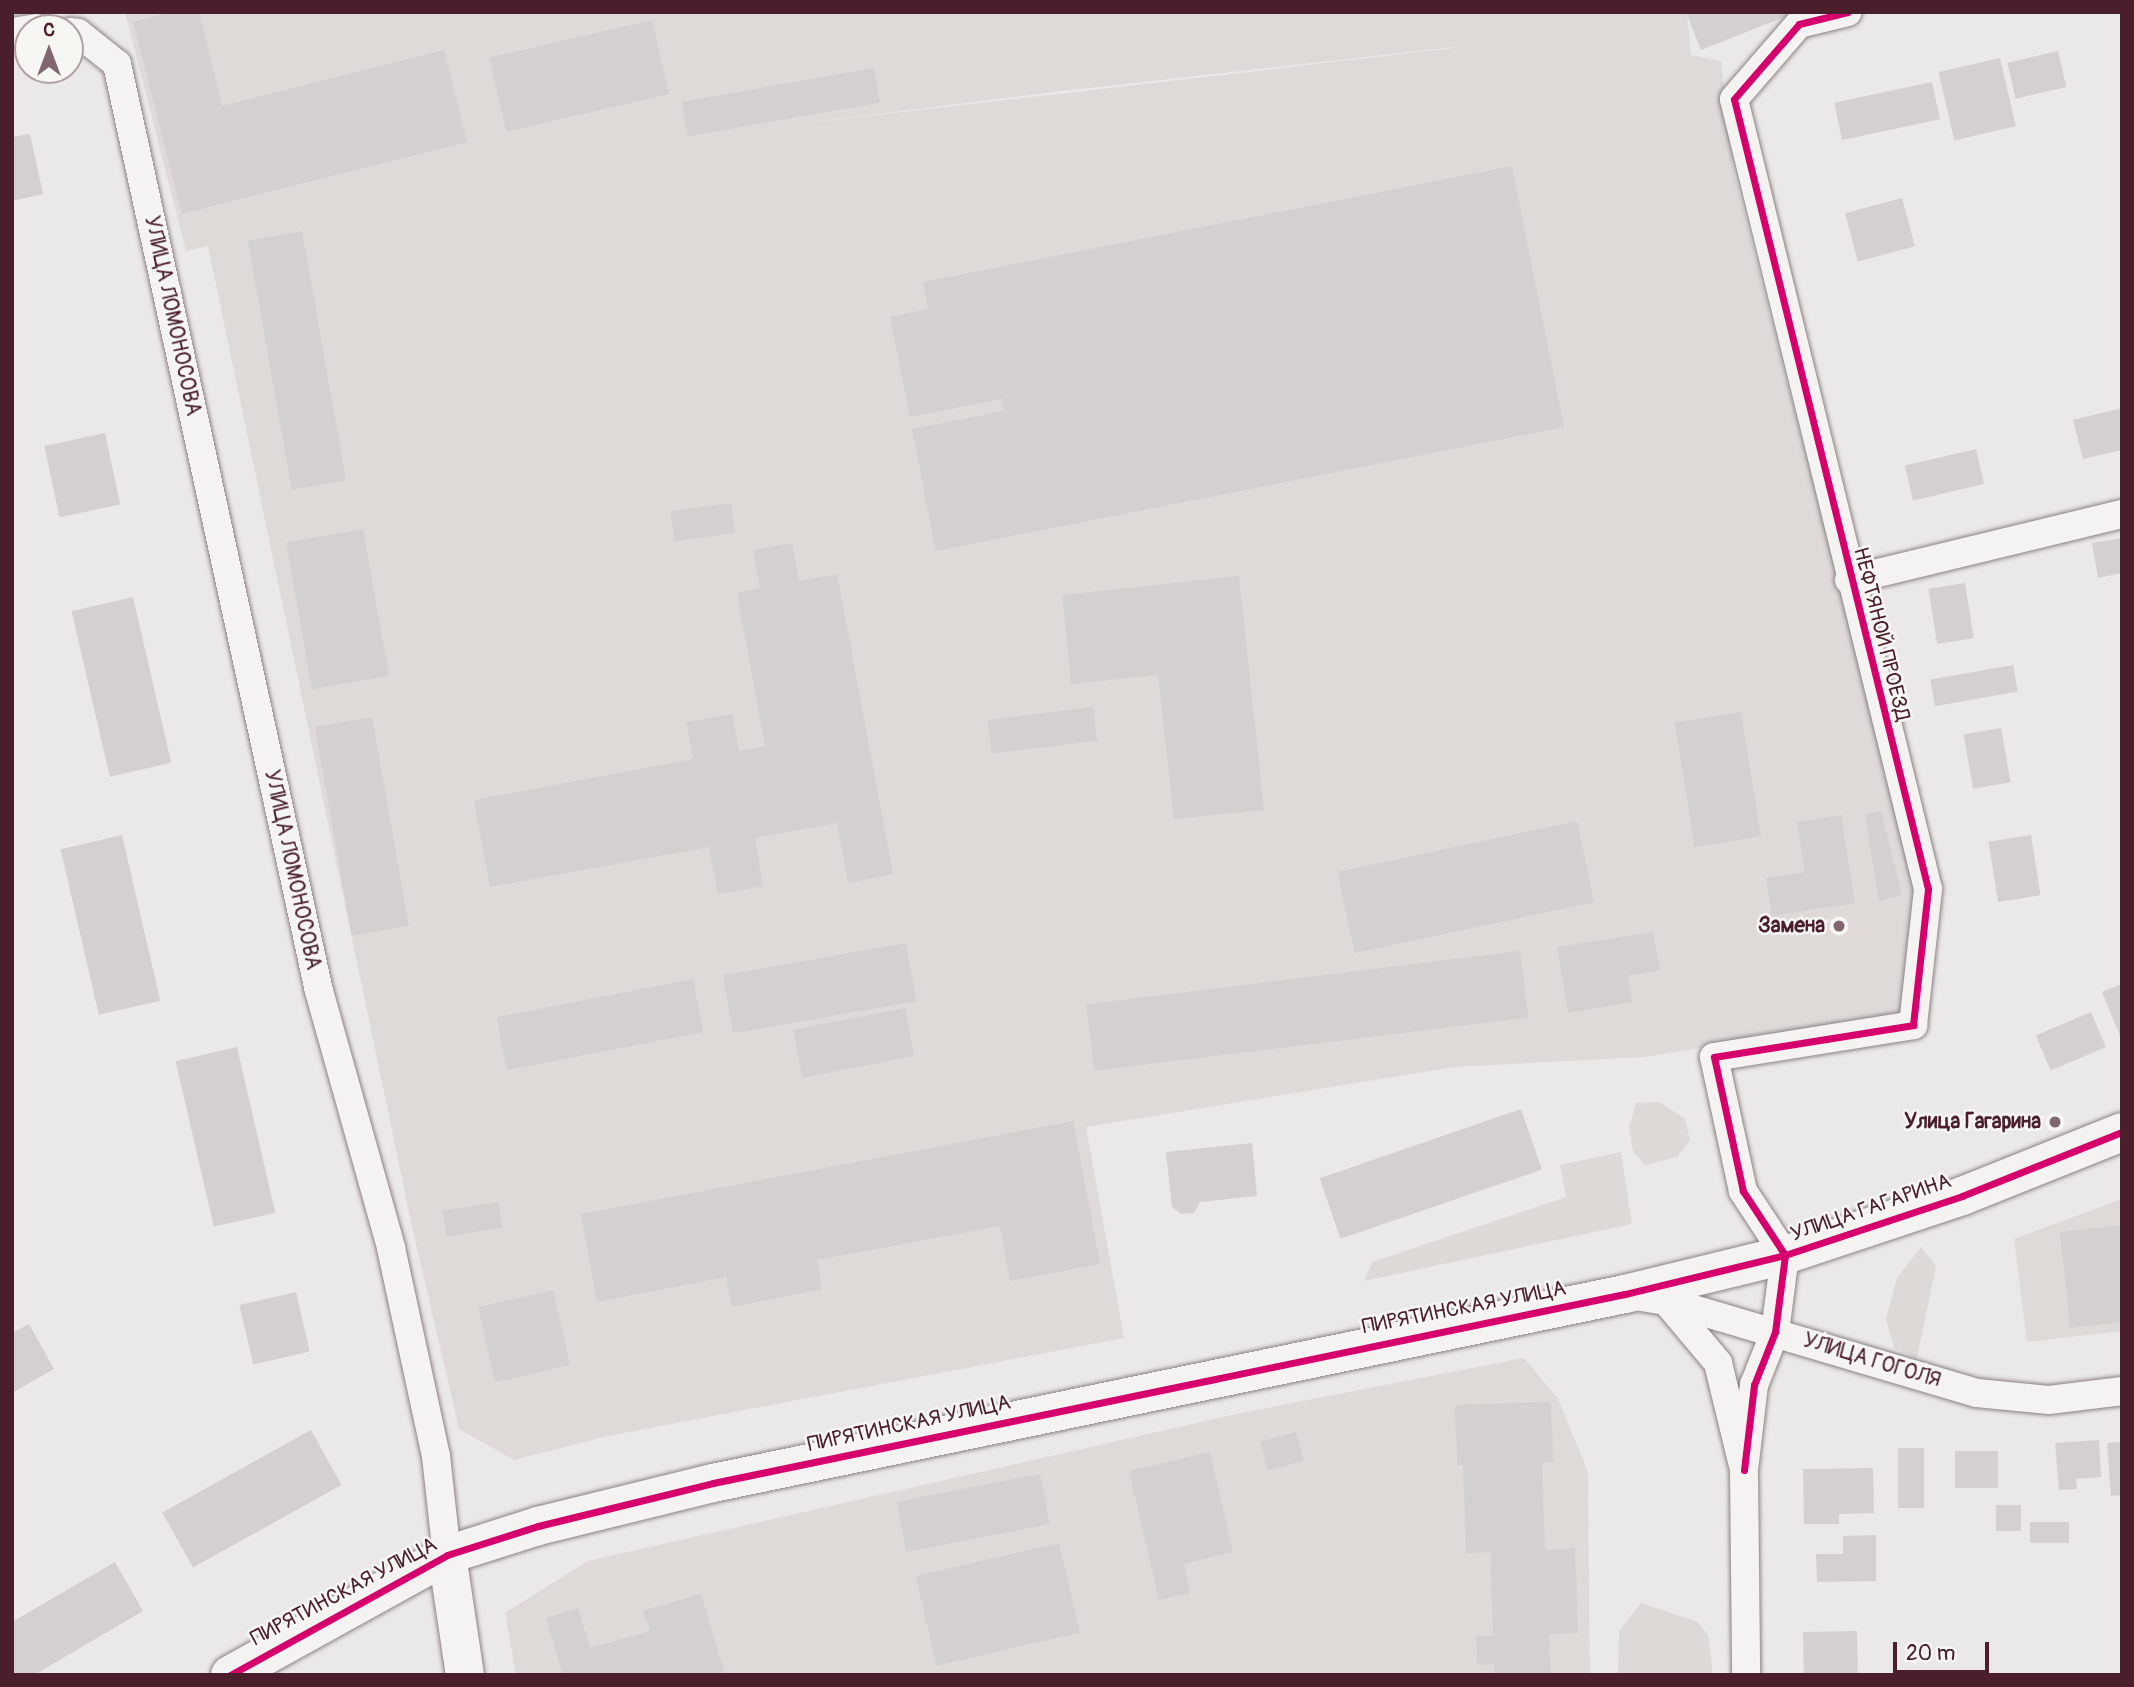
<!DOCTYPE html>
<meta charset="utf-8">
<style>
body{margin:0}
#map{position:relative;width:2134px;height:1687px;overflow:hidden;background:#ebe9e7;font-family:Pangolin,sans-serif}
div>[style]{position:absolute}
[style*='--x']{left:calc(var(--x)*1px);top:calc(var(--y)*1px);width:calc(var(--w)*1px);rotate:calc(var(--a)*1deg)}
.built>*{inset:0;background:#dfd9d8}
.green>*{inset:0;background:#ded8d7}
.building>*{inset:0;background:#d3d0cf;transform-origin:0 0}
.roads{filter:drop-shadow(0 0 2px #8b8283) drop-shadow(0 0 2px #8b8283)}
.street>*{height:28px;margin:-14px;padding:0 14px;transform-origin:14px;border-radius:14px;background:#f4f3f1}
.secondary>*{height:38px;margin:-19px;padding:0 19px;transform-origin:19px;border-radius:19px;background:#f4f3f1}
.cycleway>*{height:7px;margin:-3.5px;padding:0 3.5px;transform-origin:3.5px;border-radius:3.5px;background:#d6006c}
.dots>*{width:19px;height:19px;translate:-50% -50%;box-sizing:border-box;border:4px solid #f6f6f2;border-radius:50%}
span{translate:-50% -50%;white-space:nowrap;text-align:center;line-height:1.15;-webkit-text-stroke:5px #f6f6f2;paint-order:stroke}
.street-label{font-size:21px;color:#4a1f2b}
.poi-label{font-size:21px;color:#4a1f2b;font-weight:700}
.right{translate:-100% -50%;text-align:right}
.frame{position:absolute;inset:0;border:14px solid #4a1f2b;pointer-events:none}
.north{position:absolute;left:14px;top:14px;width:70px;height:70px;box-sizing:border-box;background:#f6f6f2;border:2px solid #b1a0a2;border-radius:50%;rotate:0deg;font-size:19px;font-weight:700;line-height:28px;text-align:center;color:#4a1f2b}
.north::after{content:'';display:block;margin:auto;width:24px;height:32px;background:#82666d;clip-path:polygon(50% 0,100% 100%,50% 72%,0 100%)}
.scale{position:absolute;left:1893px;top:1642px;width:96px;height:32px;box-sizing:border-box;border:4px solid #4a1f2b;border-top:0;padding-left:9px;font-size:21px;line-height:24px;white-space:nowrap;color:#4a1f2b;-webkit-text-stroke:5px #f6f6f2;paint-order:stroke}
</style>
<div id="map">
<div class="built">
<i style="clip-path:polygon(evenodd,125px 12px,1687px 12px,1691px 55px,1721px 61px,1734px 173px,1917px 891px,1904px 1015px,1644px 1057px,1454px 1067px,1086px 1127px,1124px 1338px,608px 1436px,514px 1460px,459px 1429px,411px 1222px,208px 246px,186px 251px,125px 12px,1454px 47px,1454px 48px,782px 126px,1063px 91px,1454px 47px)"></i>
<i style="clip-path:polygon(2122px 1199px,2122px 1331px,2027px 1342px,2014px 1239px)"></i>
<i style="clip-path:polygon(1524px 1358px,1558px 1399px,1588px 1472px,1590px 1675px,516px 1675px,505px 1613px,588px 1561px,1241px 1413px)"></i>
</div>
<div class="green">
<i style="clip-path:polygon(1660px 1102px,1685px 1119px,1690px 1140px,1677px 1157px,1645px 1165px,1633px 1151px,1629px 1127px,1636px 1103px)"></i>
<i style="clip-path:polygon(1621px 1152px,1632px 1224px,1364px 1281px,1372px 1262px,1566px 1197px,1560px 1165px)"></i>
<i style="clip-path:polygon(1921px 1247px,1936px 1266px,1917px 1358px,1894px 1348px,1886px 1319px,1897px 1278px)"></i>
<i style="clip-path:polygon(1641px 1603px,1698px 1622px,1708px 1635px,1713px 1675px,1618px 1675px,1619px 1631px)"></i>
</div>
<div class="building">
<i style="clip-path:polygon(171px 12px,199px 12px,222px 106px,444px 50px,467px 142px,182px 214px,133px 22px)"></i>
<i style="clip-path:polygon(1686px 12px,1797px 12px,1701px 50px)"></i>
<i style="left:652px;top:20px;width:76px;height:167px;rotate:77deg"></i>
<i style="left:2058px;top:51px;width:37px;height:52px;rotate:77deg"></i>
<i style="left:2000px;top:58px;width:70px;height:63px;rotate:77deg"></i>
<i style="left:874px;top:68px;width:35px;height:195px;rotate:80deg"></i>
<i style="left:1932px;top:82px;width:38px;height:100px;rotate:78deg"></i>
<i style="clip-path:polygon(30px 134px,43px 194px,12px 201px,12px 137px)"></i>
<i style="clip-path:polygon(1512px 166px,1564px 427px,936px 551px,912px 429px,1004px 411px,1002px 399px,910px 417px,890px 317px,928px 309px,923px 282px)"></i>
<i style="left:1902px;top:198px;width:50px;height:59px;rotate:75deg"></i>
<i style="left:302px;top:231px;width:253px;height:55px;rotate:80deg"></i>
<i style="clip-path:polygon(2122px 408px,2122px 450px,2083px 459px,2073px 420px)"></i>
<i style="left:105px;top:433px;width:73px;height:62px;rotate:78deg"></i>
<i style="left:1976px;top:449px;width:36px;height:73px;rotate:77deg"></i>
<i style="left:731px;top:503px;width:30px;height:61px;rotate:82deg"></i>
<i style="left:363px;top:529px;width:149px;height:78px;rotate:80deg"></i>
<i style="clip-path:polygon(2122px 538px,2122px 573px,2098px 578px,2092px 543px)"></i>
<i style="clip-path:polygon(792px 543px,799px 581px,837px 574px,893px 874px,848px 883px,837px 823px,755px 838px,763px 886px,718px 894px,709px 847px,490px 887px,474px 800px,693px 759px,686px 722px,732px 714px,739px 751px,765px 746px,737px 593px,760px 588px,753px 550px)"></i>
<i style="clip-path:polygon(1239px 576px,1264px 810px,1174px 819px,1158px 675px,1071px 684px,1062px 595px)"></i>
<i style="left:1965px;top:583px;width:56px;height:37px;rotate:81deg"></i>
<i style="left:133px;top:597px;width:170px;height:63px;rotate:77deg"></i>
<i style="left:2013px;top:665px;width:27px;height:84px;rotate:80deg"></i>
<i style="left:1093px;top:707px;width:34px;height:106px;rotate:83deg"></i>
<i style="left:1741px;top:712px;width:126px;height:67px;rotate:81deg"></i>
<i style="left:372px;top:717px;width:212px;height:58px;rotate:80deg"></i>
<i style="left:2001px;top:728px;width:55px;height:38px;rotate:80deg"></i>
<i style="clip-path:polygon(1881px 811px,1902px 895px,1879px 901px,1865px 814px)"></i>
<i style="clip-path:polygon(1841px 815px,1855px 903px,1772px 916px,1766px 878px,1805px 872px,1797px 822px)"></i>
<i style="left:1577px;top:821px;width:83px;height:245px;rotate:78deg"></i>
<i style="left:122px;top:835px;width:170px;height:63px;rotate:77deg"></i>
<i style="left:2031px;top:835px;width:61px;height:43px;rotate:81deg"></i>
<i style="clip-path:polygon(1653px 932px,1660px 970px,1628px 976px,1632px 1002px,1568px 1013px,1557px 947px)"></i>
<i style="left:906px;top:943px;width:59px;height:186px;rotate:80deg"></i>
<i style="left:1520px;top:951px;width:67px;height:437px;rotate:83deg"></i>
<i style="left:693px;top:979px;width:54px;height:200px;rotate:79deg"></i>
<i style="clip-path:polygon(2122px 984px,2122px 1041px,2102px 992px)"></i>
<i style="left:905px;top:1008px;width:49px;height:114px;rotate:79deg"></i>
<i style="left:2091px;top:1012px;width:38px;height:60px;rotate:67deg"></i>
<i style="left:237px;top:1047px;width:170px;height:63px;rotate:77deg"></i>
<i style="left:1521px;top:1109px;width:64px;height:213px;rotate:71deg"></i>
<i style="clip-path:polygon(1073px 1121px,1100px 1264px,1010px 1281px,1000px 1226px,817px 1260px,822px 1289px,732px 1307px,726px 1277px,597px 1302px,581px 1214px)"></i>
<i style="clip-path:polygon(1252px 1143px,1257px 1196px,1200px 1202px,1194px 1213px,1181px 1214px,1172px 1207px,1166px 1152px)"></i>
<i style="left:498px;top:1202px;width:26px;height:56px;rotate:81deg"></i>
<i style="clip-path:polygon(2122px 1225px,2122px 1322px,2070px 1328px,2060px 1232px)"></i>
<i style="left:553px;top:1290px;width:77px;height:77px;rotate:77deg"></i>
<i style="left:296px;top:1292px;width:61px;height:58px;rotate:77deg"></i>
<i style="clip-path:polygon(29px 1324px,54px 1369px,12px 1393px,12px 1333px)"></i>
<i style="clip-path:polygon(1551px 1402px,1553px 1462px,1542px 1463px,1545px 1550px,1575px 1548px,1578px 1633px,1549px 1634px,1551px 1675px,1494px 1675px,1494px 1664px,1477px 1665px,1476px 1636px,1493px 1636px,1490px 1552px,1466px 1553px,1463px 1465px,1457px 1465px,1455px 1405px)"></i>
<i style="left:311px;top:1430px;width:63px;height:170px;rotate:61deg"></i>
<i style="left:1296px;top:1432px;width:30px;height:37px;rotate:75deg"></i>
<i style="clip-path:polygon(2099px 1440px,2101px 1477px,2076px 1479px,2077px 1489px,2059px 1490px,2055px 1443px)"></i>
<i style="clip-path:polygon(2122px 1442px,2122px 1495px,2111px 1496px,2107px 1443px)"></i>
<i style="left:1898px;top:1448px;width:26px;height:60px"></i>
<i style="left:1998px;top:1451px;width:37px;height:43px;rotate:90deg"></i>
<i style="clip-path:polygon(1210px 1452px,1233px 1552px,1184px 1564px,1190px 1593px,1159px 1600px,1129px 1471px)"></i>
<i style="clip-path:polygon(1873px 1468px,1874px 1513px,1839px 1514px,1839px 1524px,1804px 1524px,1803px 1469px)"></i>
<i style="left:1040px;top:1474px;width:51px;height:146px;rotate:79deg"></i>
<i style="left:1996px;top:1505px;width:25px;height:26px"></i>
<i style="left:2069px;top:1522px;width:21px;height:39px;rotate:90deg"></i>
<i style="clip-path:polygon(1876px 1535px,1876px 1581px,1817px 1582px,1816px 1554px,1843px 1554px,1843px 1536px)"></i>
<i style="left:1059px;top:1543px;width:92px;height:147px;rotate:77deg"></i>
<i style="clip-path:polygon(115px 1562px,143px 1611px,34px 1675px,12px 1675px,12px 1622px)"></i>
<i style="clip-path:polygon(701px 1594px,725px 1675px,563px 1675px,546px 1618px,578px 1608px,590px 1648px,650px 1631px,643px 1611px)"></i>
<i style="left:1857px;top:1631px;width:44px;height:54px;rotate:89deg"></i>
</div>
<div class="roads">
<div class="street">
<i style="--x:12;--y:32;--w:25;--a:-9"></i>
<i style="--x:70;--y:32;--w:8;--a:7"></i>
<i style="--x:78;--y:33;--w:50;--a:38.5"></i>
<i style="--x:117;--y:64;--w:949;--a:77.71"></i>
<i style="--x:319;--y:991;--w:267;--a:74.3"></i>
<i style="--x:391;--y:1248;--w:213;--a:77.8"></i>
<i style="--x:436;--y:1456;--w:100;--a:83.7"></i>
<i style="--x:1849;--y:580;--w:281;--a:-13.6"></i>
<i style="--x:1635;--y:1296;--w:31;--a:9"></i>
<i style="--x:1666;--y:1301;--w:324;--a:16.5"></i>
<i style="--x:1977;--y:1393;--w:72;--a:5.6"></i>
<i style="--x:2049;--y:1400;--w:74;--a:-7"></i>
<i style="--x:1666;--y:1301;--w:81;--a:50"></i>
<i style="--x:1718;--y:1363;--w:110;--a:76.3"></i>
<i style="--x:1744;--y:1470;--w:205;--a:89.4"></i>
<i style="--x:1744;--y:1470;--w:86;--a:-83.3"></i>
<i style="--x:1754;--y:1385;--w:57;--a:-68.4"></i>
<i style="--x:1775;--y:1332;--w:78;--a:-82.6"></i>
<i style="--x:1785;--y:1255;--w:77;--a:-123.3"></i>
<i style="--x:1743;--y:1191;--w:137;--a:-102.2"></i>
<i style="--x:1714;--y:1057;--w:202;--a:-9.1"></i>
<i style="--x:1913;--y:1025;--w:137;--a:-83.7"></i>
<i style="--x:1928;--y:889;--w:813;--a:-103.8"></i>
<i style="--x:1734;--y:99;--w:99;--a:-49.1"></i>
<i style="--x:1799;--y:24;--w:50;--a:-13.8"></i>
</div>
<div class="secondary">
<i style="--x:447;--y:1555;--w:121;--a:81.5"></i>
<i style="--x:230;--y:1675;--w:248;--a:-28.9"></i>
<i style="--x:447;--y:1555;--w:96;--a:-17.7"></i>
<i style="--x:538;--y:1526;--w:180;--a:-13.8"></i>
<i style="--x:713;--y:1483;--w:931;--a:-11.71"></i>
<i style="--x:1625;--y:1294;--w:165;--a:-13.7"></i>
<i style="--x:1785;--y:1255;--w:187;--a:-18.4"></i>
<i style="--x:1962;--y:1196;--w:172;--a:-21.8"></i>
</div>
</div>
<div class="cycleway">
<i style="--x:1744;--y:1470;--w:86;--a:-83.3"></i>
<i style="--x:1754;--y:1385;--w:57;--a:-68.4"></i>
<i style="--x:1775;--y:1332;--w:78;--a:-82.6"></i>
<i style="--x:1785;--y:1255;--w:77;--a:-123.3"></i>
<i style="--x:1743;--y:1191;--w:137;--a:-102.2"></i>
<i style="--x:1714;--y:1057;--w:202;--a:-9.1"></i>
<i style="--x:1913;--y:1025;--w:137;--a:-83.7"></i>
<i style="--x:1928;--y:889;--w:813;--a:-103.8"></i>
<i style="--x:1734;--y:99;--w:99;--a:-49.1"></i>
<i style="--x:1799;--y:24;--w:50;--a:-13.8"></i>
<i style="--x:230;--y:1675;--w:248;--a:-28.9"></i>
<i style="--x:447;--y:1555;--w:96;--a:-17.7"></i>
<i style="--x:538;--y:1526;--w:180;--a:-13.8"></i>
<i style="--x:713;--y:1483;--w:931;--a:-11.71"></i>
<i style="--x:1625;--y:1294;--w:165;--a:-13.7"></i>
<i style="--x:1785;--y:1255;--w:187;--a:-18.4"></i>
<i style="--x:1962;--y:1196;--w:172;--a:-21.8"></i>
</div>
<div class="dots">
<i style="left:1839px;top:926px;background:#82666d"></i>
<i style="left:2055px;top:1122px;background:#82666d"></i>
</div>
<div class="street-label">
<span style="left:172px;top:316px;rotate:78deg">УЛИЦА ЛОМОНОСОВА</span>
<span style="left:1881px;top:634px;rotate:76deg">НЕФТЯНОЙ ПРОЕЗД</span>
<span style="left:292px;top:870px;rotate:78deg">УЛИЦА ЛОМОНОСОВА</span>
<span style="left:1871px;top:1208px;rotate:-19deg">УЛИЦА ГАГАРИНА</span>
<span style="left:1464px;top:1308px;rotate:-11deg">ПИРЯТИНСКАЯ УЛИЦА</span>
<span style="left:1872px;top:1361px;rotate:17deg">УЛИЦА ГОГОЛЯ</span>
<span style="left:909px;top:1424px;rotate:-12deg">ПИРЯТИНСКАЯ УЛИЦА</span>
<span style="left:344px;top:1592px;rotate:-28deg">ПИРЯТИНСКАЯ УЛИЦА</span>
</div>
<div class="poi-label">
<span class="right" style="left:1825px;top:926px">Замена</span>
<span class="right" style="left:2041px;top:1122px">Улица Гагарина</span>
</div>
<div class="frame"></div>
<div class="north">С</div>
<div class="scale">20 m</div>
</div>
